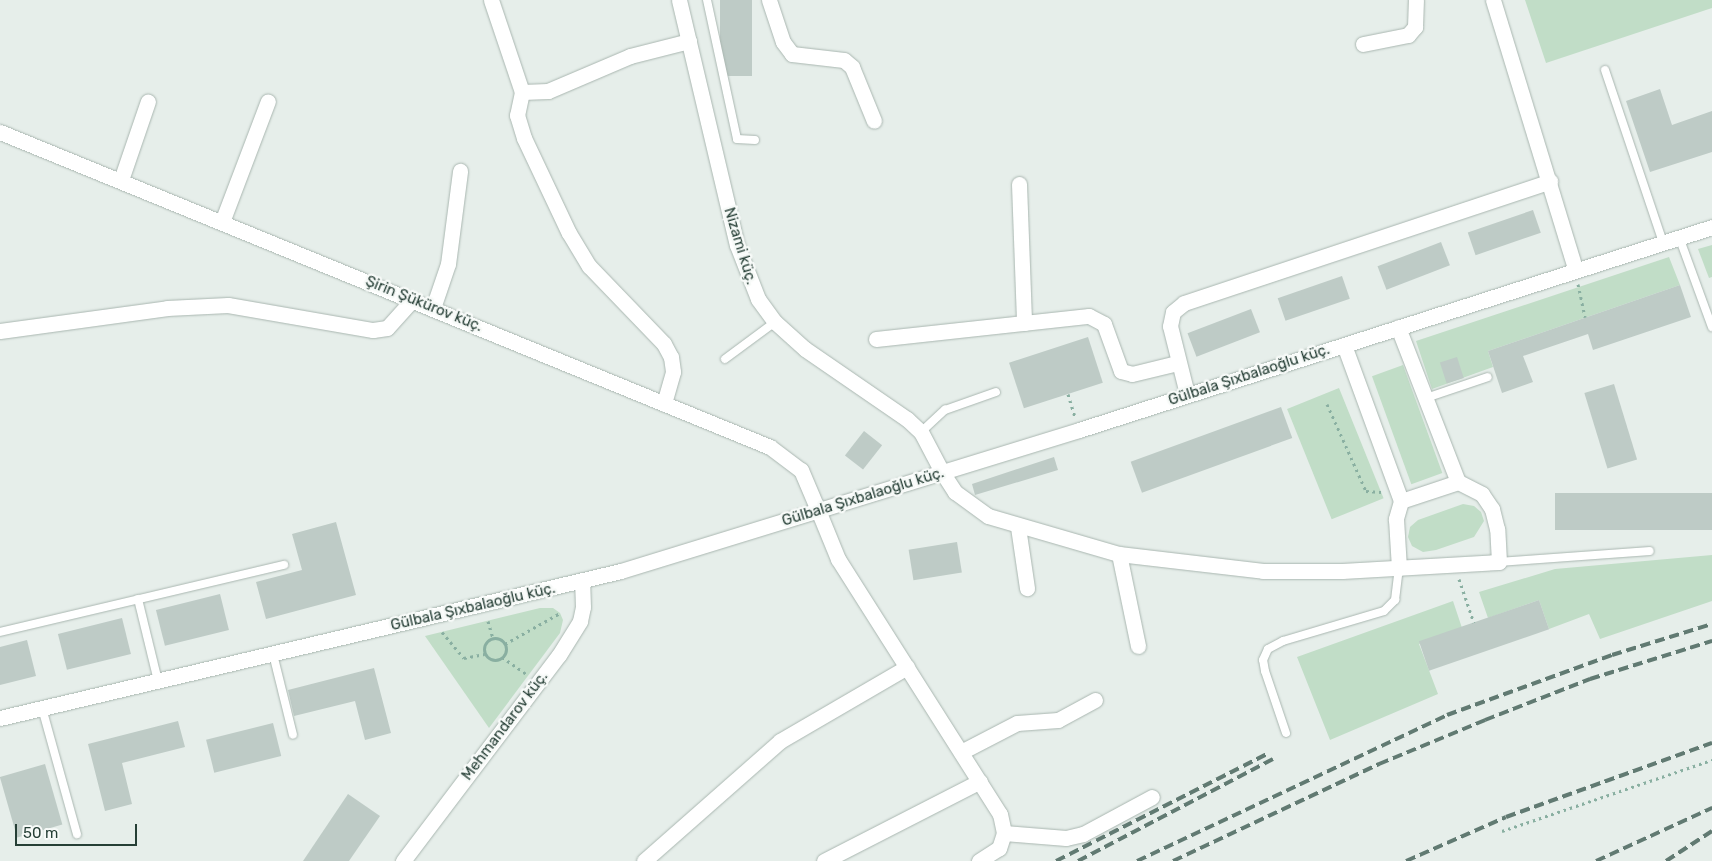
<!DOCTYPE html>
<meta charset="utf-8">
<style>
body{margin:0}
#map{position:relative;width:1712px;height:861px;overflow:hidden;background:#e6eeea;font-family:Rubik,sans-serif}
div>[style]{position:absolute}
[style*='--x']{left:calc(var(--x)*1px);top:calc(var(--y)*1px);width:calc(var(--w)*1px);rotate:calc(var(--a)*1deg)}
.green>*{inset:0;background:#c1ddc7;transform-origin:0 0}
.building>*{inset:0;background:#becbc6;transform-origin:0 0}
.path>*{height:3px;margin-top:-1.5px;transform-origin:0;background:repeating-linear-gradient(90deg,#89afa1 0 2.5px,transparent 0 6.5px)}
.path>.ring{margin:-1.5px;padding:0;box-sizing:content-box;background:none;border:3px solid #89afa1;border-radius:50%}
.roads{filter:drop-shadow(0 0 1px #a9b6b0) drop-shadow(0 0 1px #a9b6b0)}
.lane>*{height:8px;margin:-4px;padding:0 4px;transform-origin:4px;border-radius:4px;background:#fff}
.street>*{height:15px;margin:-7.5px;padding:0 7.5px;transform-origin:7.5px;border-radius:7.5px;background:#fff}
.secondary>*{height:15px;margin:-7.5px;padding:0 7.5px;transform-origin:7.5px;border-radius:7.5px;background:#fff}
.rail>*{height:4px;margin-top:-2px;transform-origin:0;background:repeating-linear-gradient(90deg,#617a72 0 10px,transparent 0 15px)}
span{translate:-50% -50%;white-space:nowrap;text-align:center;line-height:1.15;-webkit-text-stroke:5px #f7faf8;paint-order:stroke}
.street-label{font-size:15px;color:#263f36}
.scale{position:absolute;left:15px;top:824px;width:122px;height:22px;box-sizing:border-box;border:2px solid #263f36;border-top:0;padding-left:6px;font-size:15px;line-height:18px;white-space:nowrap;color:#263f36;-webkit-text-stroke:4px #f7faf8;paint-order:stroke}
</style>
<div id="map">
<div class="green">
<i style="clip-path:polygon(1525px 0,1712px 0,1712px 8px,1546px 63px)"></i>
<i style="clip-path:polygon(1712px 245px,1712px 277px,1709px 278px,1698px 249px)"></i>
<i style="clip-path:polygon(1669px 257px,1680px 285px,1488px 351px,1493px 367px,1432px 389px,1416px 341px)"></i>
<i style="left:1403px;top:365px;width:115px;height:33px;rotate:70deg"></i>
<i style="left:1339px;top:388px;width:119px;height:56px;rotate:68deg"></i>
<i style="clip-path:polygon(1463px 504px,1474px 506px,1481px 512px,1484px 521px,1474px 537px,1436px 550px,1423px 552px,1412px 546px,1408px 537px,1410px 527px,1418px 520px)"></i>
<i style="clip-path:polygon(1712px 555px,1712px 601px,1600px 639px,1589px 614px,1549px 629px,1539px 600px,1488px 618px,1479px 592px,1555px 569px)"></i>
<i style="clip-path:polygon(1453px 601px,1462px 628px,1419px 644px,1438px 694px,1330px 740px,1297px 657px)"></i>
<i style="clip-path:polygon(540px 608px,553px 608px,560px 613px,563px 620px,560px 633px,489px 728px,425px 636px)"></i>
</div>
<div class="building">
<i style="left:720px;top:0;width:32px;height:76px"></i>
<i style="clip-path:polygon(1660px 89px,1672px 125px,1712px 111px,1712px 152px,1650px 172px,1626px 101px)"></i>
<i style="left:1533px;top:210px;width:24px;height:69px;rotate:71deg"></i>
<i style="left:1441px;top:242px;width:25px;height:68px;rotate:69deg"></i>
<i style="left:1342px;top:276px;width:24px;height:68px;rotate:71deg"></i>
<i style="clip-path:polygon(1680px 285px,1691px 317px,1593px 350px,1588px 334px,1523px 356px,1533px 382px,1502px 393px,1488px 351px)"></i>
<i style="left:1251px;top:309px;width:25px;height:68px;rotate:69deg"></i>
<i style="left:1088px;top:337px;width:48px;height:83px;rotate:72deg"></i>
<i style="left:1457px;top:357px;width:22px;height:18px;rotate:72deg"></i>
<i style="left:1614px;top:384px;width:79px;height:31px;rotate:73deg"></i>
<i style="left:1281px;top:407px;width:33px;height:160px;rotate:70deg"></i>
<i style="left:864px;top:431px;width:23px;height:31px;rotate:38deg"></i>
<i style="clip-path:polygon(1054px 457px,1058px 470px,975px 495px,972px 484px)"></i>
<i style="left:1712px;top:493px;width:37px;height:157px;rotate:90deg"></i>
<i style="clip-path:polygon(336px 522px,356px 595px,266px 619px,256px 582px,302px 570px,292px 534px)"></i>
<i style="left:957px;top:542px;width:31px;height:49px;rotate:81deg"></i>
<i style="left:220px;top:594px;width:37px;height:66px;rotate:76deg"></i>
<i style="left:1539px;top:600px;width:31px;height:127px;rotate:71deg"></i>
<i style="left:122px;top:618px;width:37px;height:66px;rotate:76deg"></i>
<i style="clip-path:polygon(27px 640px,36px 676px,0 685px,0 647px)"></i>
<i style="clip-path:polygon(374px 668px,391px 733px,365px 740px,355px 701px,294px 716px,288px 690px)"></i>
<i style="clip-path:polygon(178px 721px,185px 747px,122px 763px,132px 804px,105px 811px,88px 744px)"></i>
<i style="left:273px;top:723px;width:34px;height:69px;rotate:76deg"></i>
<i style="left:45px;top:764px;width:63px;height:47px;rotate:74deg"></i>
<i style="clip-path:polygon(348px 794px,380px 816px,349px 861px,303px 861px)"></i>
</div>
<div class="path">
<i style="--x:1578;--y:284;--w:34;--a:78"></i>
<i style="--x:1068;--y:394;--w:24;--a:73"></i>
<i style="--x:1327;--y:404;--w:95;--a:65.9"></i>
<i style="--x:1366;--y:491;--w:15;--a:4"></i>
<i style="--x:1459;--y:579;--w:46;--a:71.2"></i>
<i style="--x:488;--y:621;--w:19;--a:74"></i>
<i style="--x:442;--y:632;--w:34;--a:50"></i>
<i style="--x:464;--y:658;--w:21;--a:-11"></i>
<i class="ring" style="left:484px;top:638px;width:19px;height:19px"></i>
<i style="--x:505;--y:644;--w:63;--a:-29.4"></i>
<i style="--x:502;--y:657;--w:29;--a:35"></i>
<i style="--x:1502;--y:831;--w:222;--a:-18.7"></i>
</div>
<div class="roads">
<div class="lane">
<i style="--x:707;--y:0;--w:142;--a:77.8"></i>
<i style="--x:737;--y:139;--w:18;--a:3"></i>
<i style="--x:1605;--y:70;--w:182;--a:71.4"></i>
<i style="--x:1679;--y:237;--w:96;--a:69.9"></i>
<i style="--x:725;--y:359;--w:62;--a:-36.5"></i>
<i style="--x:1426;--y:398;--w:65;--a:-18.7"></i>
<i style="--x:921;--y:432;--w:33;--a:-43"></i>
<i style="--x:945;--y:410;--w:54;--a:-19.4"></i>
<i style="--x:1499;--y:562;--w:151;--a:-4.2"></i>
<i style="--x:138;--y:599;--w:84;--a:76.3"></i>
<i style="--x:0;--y:632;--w:292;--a:-13.3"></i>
<i style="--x:273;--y:654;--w:83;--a:76.1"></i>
<i style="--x:42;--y:708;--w:131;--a:74.5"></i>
<i style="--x:1286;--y:733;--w:65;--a:-108.7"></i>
<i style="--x:1265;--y:671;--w:11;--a:-100"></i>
<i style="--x:1263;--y:660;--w:12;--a:-66"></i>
<i style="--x:1268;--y:649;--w:17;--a:-28"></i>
<i style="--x:1283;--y:641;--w:105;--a:-16.5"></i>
<i style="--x:1384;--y:611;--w:16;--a:-45"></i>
<i style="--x:1395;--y:600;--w:32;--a:-83"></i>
</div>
<div class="street">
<i style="--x:491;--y:0;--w:97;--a:71.4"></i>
<i style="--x:522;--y:92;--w:26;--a:-2"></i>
<i style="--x:548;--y:91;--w:89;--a:-23.1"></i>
<i style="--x:630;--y:56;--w:61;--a:-14.3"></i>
<i style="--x:769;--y:0;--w:44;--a:71.6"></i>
<i style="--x:783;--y:42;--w:15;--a:53"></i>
<i style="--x:792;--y:54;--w:52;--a:6.6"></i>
<i style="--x:844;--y:60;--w:11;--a:41"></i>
<i style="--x:852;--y:67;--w:58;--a:67.8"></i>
<i style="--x:1493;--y:0;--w:281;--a:73"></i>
<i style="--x:1363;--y:44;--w:46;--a:-11.3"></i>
<i style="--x:1408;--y:35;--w:11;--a:-49"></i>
<i style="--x:1415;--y:27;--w:27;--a:-88"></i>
<i style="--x:522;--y:92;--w:24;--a:102"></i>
<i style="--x:517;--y:115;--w:24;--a:73"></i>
<i style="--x:524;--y:138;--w:105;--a:64.7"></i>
<i style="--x:569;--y:233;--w:39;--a:59"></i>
<i style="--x:589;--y:266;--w:108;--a:46.1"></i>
<i style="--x:664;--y:344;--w:15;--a:62"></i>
<i style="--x:671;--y:357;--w:15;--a:82"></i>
<i style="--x:673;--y:372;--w:33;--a:106"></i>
<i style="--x:121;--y:180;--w:83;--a:-71.1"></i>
<i style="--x:1019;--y:184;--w:139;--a:87.9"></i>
<i style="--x:222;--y:222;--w:129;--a:-69.2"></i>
<i style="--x:433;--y:308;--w:46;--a:-71.2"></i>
<i style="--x:448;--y:264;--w:94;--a:-82.6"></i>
<i style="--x:0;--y:331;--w:169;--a:-7.8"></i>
<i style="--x:167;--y:308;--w:61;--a:-2.8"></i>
<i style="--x:228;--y:305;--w:147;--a:9.8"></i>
<i style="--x:373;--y:330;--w:14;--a:-8"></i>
<i style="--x:387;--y:328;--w:38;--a:-48"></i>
<i style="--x:876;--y:339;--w:214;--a:-6.2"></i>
<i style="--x:1089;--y:316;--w:17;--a:28"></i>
<i style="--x:1104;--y:324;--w:50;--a:70.1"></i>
<i style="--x:1121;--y:371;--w:11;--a:15"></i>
<i style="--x:1132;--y:374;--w:46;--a:-13.7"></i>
<i style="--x:1344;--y:345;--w:166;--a:69.9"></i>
<i style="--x:1401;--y:501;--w:19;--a:106"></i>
<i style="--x:1396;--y:519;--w:49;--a:86.5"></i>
<i style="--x:1187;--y:394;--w:70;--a:-104"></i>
<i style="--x:1170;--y:326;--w:14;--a:-78"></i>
<i style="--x:1173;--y:312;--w:14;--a:-39"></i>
<i style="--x:1184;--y:303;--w:386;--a:-18.4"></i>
<i style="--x:942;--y:472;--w:24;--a:57"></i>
<i style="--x:955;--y:492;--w:41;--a:36"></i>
<i style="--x:988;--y:516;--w:136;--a:16.2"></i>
<i style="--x:1119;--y:554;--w:145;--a:6.7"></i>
<i style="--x:1263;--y:571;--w:79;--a:0"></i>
<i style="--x:1342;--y:571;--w:157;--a:-3.3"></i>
<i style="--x:1499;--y:562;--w:33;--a:-93"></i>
<i style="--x:1497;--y:529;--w:21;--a:-104"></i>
<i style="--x:1492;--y:509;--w:18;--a:-124"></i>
<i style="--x:1482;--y:494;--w:27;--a:-153"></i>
<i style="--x:1458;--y:482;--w:166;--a:-111.2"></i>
<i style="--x:1401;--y:501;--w:60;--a:-18.4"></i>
<i style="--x:818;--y:510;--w:53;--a:67.8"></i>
<i style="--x:838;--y:559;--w:302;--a:57.6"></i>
<i style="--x:1000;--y:814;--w:19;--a:78"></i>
<i style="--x:1004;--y:833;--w:16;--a:108"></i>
<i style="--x:999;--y:848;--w:24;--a:147"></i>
<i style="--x:1018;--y:527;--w:62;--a:81.6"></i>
<i style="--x:1119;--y:554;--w:94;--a:78.3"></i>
<i style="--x:961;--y:752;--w:63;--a:-27.4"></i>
<i style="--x:1017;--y:723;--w:41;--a:-4.2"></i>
<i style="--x:1058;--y:720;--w:42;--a:-28.4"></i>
<i style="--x:1004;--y:833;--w:62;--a:4.6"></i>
<i style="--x:1066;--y:838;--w:17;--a:-13"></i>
<i style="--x:1083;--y:834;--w:78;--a:-28.2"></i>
<i style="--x:644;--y:861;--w:181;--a:-41.4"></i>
<i style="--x:780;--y:741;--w:147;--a:-30.2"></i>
<i style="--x:824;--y:861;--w:175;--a:-27.1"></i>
</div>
<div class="secondary">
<i style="--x:679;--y:0;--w:252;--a:76.7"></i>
<i style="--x:737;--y:245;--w:58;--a:68.7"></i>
<i style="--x:758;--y:299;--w:29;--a:54"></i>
<i style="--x:775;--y:322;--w:40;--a:42"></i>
<i style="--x:805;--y:349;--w:124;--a:34.5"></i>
<i style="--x:907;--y:419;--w:19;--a:43"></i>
<i style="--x:921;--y:432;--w:45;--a:62.3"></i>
<i style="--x:0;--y:132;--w:832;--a:22.25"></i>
<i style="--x:770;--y:447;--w:39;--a:37"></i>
<i style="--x:801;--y:470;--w:43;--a:67"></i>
<i style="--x:0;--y:718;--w:638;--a:-13.32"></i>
<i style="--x:621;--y:571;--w:479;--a:-17.1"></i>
<i style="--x:1079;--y:430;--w:665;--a:-17.78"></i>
<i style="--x:403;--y:861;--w:258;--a:-52.9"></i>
<i style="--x:559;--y:655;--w:40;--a:-58"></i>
<i style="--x:580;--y:621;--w:14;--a:-78"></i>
<i style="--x:583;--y:607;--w:26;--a:-92"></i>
</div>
</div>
<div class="rail">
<i style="--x:1056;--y:861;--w:239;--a:-26.9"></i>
<i style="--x:1078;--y:861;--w:220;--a:-27.6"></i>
<i style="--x:1137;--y:861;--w:343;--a:-25.2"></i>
<i style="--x:1447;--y:715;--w:176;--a:-20"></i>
<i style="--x:1612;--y:655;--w:105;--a:-17.2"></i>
<i style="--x:1173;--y:861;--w:228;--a:-25.2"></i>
<i style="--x:1379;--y:764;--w:115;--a:-22.5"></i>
<i style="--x:1485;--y:720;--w:113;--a:-21.3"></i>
<i style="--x:1590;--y:679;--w:128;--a:-17.3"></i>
<i style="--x:1406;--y:861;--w:109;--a:-23.7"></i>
<i style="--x:1506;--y:817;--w:219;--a:-19.8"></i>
<i style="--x:1596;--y:861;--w:128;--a:-24.6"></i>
<i style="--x:1666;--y:861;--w:55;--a:-33.1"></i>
</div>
<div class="street-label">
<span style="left:740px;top:246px;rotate:73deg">Nizami küç.</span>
<span style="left:424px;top:304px;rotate:22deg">Şirin Şükürov küç.</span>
<span style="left:1249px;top:375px;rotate:-18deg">Gülbala Şıxbalaoğlu küç.</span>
<span style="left:863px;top:497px;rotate:-17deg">Gülbala Şıxbalaoğlu küç.</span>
<span style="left:473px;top:607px;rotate:-13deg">Gülbala Şıxbalaoğlu küç.</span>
<span style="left:505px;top:726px;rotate:-53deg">Mehmandarov küç.</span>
</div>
<div class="scale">50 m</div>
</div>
